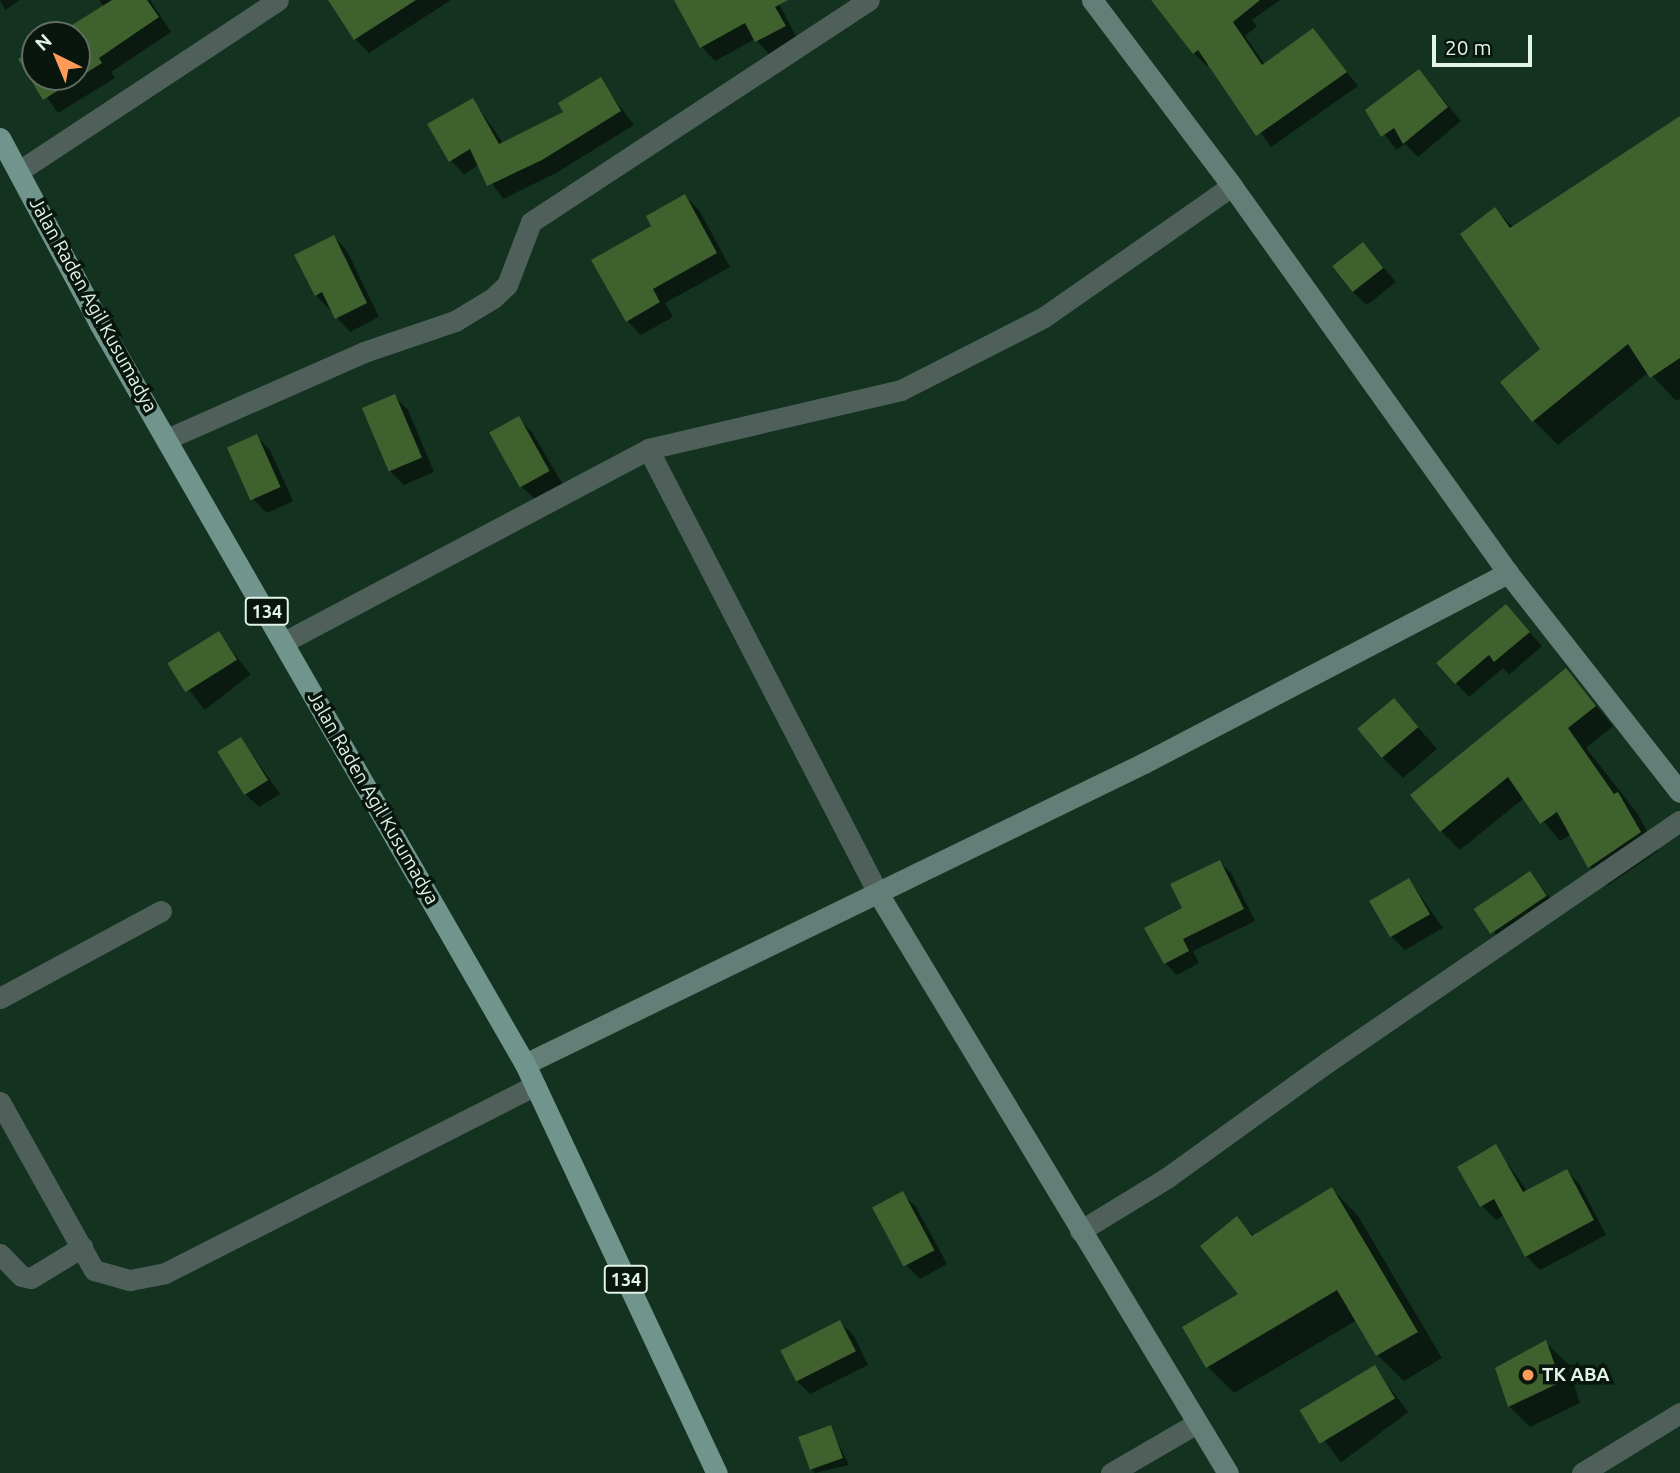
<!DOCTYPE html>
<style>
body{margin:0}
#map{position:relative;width:1680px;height:1473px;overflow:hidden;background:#133220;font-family:Ubuntu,sans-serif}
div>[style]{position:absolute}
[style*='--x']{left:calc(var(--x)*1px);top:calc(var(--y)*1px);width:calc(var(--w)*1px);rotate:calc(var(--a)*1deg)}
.shadow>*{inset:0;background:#0007;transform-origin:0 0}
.building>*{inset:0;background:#3e612d;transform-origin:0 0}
.minor>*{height:21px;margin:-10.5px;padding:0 10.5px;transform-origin:10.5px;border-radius:10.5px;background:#4f605b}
.secondary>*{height:21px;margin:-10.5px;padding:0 10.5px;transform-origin:10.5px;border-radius:10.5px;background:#627e77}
.primary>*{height:21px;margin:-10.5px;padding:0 10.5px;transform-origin:10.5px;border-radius:10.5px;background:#71958c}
.dots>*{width:19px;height:19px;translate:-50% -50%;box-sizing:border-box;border:4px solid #09160e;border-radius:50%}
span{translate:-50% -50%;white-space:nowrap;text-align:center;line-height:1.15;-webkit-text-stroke:7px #09160e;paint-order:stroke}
.shield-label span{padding:2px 5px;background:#09160e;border:2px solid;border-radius:5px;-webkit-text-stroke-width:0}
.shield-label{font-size:18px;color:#e2f3e8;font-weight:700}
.street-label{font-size:19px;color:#e2f3e8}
.poi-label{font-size:19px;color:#e2f3e8;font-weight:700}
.left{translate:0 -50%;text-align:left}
.north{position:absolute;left:21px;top:21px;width:70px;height:70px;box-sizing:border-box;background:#09160e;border:2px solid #606e65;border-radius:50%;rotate:317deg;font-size:19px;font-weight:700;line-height:28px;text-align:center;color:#e2f3e8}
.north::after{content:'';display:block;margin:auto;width:24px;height:32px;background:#fe9b58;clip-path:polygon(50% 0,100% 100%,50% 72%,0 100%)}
.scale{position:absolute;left:1432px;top:35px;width:100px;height:32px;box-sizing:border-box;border:4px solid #e2f3e8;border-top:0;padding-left:9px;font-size:21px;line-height:24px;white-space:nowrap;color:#e2f3e8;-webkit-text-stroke:5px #09160e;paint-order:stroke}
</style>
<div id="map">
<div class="shadow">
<i style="clip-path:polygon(0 0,20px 0,5px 10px)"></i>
<i style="clip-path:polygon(99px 0,150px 0,171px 32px,111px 72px,115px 78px,58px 113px,20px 59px,35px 50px,35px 77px,77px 77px,77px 35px,59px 35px,104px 7px)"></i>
<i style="clip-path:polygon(343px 0,451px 0,369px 53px,355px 39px)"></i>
<i style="clip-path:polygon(676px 0,777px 0,798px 40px,770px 55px,755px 39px,715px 61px,702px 47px)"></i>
<i style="clip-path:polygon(1153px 0,1280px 0,1252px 20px,1257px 26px,1245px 36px,1265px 65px,1313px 31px,1358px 86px,1271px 147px,1210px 64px,1207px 66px,1194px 53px)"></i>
<i style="clip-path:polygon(1419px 71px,1461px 121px,1418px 157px,1405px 144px,1396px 150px,1367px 110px)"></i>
<i style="clip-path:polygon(600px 80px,634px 125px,556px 173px,503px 199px,479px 165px,464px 174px,450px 160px,473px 100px,503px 143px,566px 113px)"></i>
<i style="clip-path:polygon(1680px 118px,1680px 399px,1676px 401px,1649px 372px,1558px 445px,1533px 420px,1542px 350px,1495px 209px,1514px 228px)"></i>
<i style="clip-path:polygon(685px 196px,699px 210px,730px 267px,665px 303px,673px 317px,641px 335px,627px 321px,654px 227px)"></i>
<i style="clip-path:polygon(334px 237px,347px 251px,379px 317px,350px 332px,316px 295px)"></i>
<i style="clip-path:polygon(1363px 244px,1396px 282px,1367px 305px,1353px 292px)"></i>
<i style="clip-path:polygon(394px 396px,408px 410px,434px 472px,404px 485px,390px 471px)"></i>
<i style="clip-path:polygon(518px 419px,532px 432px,563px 485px,536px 500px,522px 487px)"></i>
<i style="clip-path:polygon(256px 436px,270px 450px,293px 501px,267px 513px,253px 499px,230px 448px)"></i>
<i style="clip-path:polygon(1506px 606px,1542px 646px,1509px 675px,1503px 668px,1469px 697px,1456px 683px)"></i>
<i style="left:219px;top:634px;width:51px;height:58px;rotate:52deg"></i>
<i style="clip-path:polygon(1566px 670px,1613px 726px,1586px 748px,1637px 813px,1658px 851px,1608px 885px,1590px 867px,1571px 834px,1560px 841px,1524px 798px,1460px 850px,1441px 831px)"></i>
<i style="clip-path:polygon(1394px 700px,1437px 749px,1403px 778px,1382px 757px)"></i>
<i style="clip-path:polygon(241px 739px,280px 794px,259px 807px,245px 794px)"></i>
<i style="clip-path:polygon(1220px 862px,1231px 873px,1255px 921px,1193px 951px,1199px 963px,1177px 975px,1165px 963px,1184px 908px)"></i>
<i style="left:1530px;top:873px;width:48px;height:65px;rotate:51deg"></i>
<i style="clip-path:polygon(1409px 880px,1443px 928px,1405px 950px,1391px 936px)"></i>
<i style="clip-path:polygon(1495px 1146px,1527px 1191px,1567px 1171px,1580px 1185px,1606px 1235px,1540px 1270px,1526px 1256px,1505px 1214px,1496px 1220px,1482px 1206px,1460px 1167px)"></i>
<i style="clip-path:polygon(1332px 1189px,1358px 1216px,1442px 1358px,1404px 1381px,1377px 1355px,1357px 1320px,1234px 1393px,1208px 1367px,1240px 1294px,1237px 1219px,1254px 1236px)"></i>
<i style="clip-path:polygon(902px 1194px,916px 1207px,947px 1264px,920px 1279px,906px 1265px,875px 1209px)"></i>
<i style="clip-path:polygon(840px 1322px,854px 1336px,868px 1365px,810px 1394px,797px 1381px)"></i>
<i style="clip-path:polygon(1546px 1343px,1567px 1363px,1580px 1403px,1530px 1427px,1509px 1406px)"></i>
<i style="left:1375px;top:1368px;width:55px;height:84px;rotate:53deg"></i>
<i style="clip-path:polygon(830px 1427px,849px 1465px,815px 1473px,812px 1470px)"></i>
</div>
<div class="building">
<i style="clip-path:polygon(112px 0,147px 0,159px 17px,99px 58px,102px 63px,43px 100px,18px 59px,35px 48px,35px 77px,77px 77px,77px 35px,56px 35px)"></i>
<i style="clip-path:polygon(328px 0,416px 0,354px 40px)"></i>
<i style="clip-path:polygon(674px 0,788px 0,775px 7px,786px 26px,755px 42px,745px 23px,700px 48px)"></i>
<i style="clip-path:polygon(1151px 0,1260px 0,1233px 22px,1262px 65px,1313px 28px,1347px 72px,1256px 136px,1198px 50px,1193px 54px)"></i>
<i style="clip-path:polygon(1419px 69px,1448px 107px,1403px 144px,1394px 128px,1381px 137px,1365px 110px)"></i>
<i style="clip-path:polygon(601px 77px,621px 111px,542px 160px,487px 186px,470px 149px,449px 162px,427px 124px,473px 98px,499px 144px,563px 112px,558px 103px)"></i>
<i style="clip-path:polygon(1680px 116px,1680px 358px,1650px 378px,1628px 344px,1532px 422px,1500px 382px,1540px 349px,1460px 234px,1495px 207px,1510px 228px)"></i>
<i style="clip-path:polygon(685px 194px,717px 253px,653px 289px,660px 302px,626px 322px,591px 260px,651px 226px,646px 216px)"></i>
<i style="clip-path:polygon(334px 235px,367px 303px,335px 319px,322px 292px,315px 296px,294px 255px)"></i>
<i style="left:1363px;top:242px;width:33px;height:39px;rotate:52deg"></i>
<i style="left:395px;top:394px;width:69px;height:36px;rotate:67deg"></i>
<i style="left:519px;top:416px;width:63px;height:34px;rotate:61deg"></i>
<i style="left:257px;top:434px;width:58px;height:33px;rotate:66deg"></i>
<i style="clip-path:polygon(1506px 604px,1530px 632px,1494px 662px,1489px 655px,1455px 684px,1436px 663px)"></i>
<i style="left:219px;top:631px;width:34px;height:61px;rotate:58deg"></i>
<i style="clip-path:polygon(1566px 668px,1596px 706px,1568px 728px,1614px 794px,1618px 792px,1641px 832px,1588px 868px,1557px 812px,1540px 824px,1508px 777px,1440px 832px,1410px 795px)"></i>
<i style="left:1394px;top:698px;width:38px;height:48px;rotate:50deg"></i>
<i style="left:241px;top:737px;width:51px;height:28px;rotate:58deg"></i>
<i style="clip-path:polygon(1220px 860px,1244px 909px,1183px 939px,1189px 951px,1164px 964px,1144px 928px,1182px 908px,1170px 884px)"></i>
<i style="left:1530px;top:871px;width:30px;height:68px;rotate:56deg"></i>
<i style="left:1409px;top:878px;width:42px;height:46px;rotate:60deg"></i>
<i style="clip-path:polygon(1496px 1144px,1523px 1192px,1567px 1169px,1594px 1220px,1525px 1257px,1494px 1199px,1480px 1207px,1457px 1167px)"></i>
<i style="clip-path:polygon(1332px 1187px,1418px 1332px,1376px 1356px,1337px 1290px,1206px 1368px,1182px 1327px,1238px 1294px,1200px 1246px,1237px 1216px,1252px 1236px)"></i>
<i style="left:903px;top:1191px;width:67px;height:35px;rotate:62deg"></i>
<i style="left:840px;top:1320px;width:35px;height:67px;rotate:63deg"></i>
<i style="clip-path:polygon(1546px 1340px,1561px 1382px,1508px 1407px,1495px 1368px)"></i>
<i style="left:1375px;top:1365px;width:39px;height:88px;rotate:59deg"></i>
<i style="left:831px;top:1425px;width:35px;height:35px;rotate:70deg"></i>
</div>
<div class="minor">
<i style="--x:19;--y:171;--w:310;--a:-33.4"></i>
<i style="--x:169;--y:438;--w:213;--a:-23.8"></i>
<i style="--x:364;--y:352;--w:96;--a:-18.8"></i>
<i style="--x:455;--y:321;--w:44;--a:-31.2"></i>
<i style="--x:493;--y:298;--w:19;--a:-43"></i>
<i style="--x:507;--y:285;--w:67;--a:-69.1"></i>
<i style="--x:531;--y:222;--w:404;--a:-33.3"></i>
<i style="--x:648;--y:449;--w:502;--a:62.62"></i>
<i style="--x:284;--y:642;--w:412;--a:-27.9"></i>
<i style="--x:648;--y:449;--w:260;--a:-13.1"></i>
<i style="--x:901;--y:390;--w:161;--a:-27"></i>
<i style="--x:1044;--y:317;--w:229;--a:-34.9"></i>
<i style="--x:0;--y:998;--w:183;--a:-28.4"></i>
<i style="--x:0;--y:1102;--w:193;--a:60.8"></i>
<i style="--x:94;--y:1270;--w:37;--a:16"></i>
<i style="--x:130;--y:1280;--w:36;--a:-11"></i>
<i style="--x:165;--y:1273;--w:415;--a:-26.9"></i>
<i style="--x:1080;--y:1231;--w:103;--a:-31.5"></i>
<i style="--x:1168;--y:1177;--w:198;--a:-35.8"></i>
<i style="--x:1329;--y:1061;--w:425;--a:-34.4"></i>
<i style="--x:0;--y:1254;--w:30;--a:46"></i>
<i style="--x:21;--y:1276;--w:10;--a:11"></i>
<i style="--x:31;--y:1278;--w:60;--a:-31.3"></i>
<i style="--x:1111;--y:1473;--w:99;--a:-30.2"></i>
<i style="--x:1582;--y:1473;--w:115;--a:-31.5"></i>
</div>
<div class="secondary">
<i style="--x:1092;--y:0;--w:233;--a:53"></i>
<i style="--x:1232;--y:186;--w:475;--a:54.5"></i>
<i style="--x:879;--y:895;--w:675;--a:58.88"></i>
<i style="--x:525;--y:1064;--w:688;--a:-25.93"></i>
<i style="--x:1144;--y:763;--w:411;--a:-27.6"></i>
<i style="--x:1508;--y:573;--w:278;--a:51.9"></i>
</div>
<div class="primary">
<i style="--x:0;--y:138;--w:210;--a:61.8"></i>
<i style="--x:99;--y:323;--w:855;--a:60.11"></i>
<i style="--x:525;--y:1064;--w:452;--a:64.9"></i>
</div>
<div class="dots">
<i style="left:1528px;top:1375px;background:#fe9b58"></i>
</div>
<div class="shield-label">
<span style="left:267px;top:611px">134</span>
<span style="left:626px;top:1279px">134</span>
</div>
<div class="street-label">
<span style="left:93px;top:305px;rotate:61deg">Jalan Raden Agil Kusumadya</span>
<span style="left:373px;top:798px;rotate:60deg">Jalan Raden Agil Kusumadya</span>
</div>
<div class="poi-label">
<span class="left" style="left:1542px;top:1375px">TK ABA</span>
</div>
<div class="north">N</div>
<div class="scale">20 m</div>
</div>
